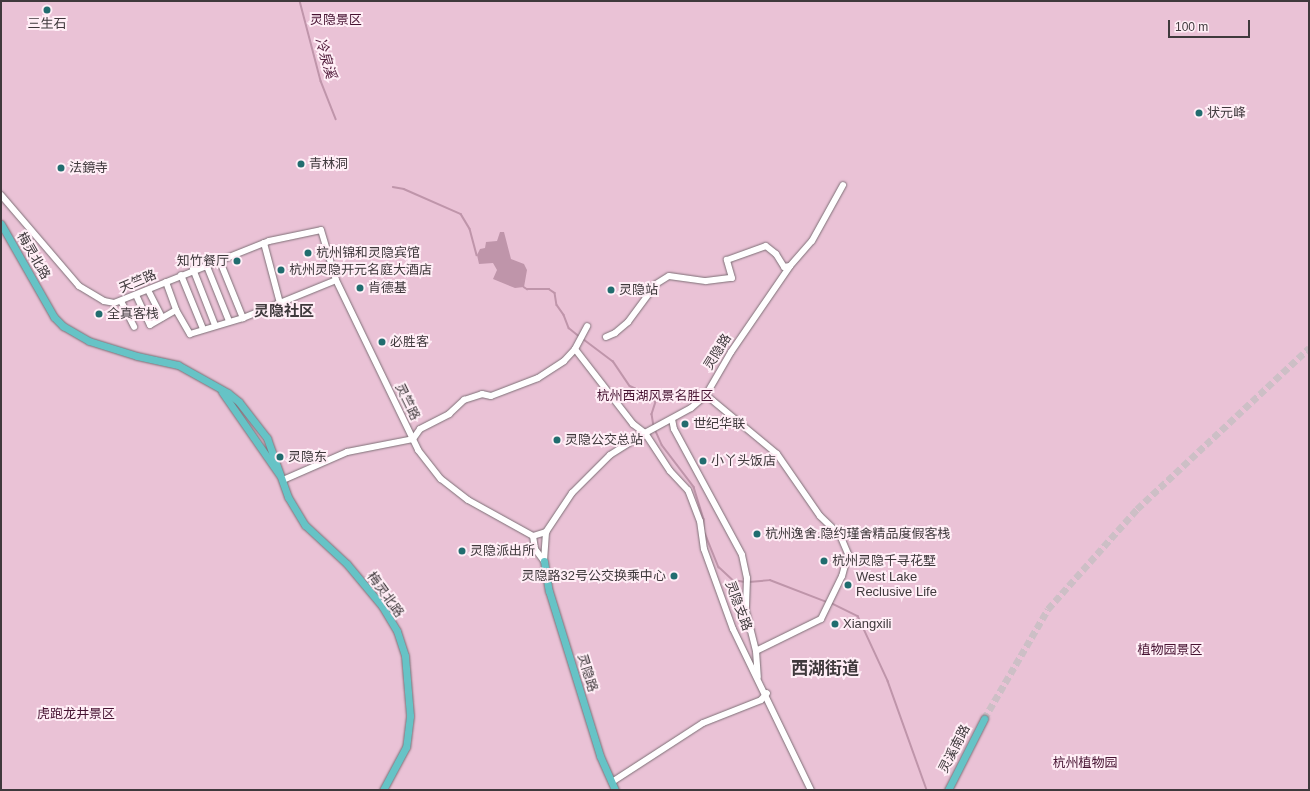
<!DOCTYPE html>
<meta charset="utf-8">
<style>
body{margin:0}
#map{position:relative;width:1310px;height:791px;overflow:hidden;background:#f1e1e9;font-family:Arial,"Noto Sans SC",sans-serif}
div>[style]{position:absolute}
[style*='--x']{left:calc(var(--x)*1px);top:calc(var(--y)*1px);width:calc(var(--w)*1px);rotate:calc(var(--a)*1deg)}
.green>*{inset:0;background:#eac2d6;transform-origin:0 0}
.water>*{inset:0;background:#bf95aa}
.stream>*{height:1.5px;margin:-0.75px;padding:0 0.75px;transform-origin:0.75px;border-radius:0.75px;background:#bf95aa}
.major-tunnel>*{height:7px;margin-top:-3.5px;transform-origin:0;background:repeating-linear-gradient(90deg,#cdbfc6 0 7px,transparent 0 10.5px)}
.roads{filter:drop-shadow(0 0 1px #7d6f76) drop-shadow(0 0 1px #7d6f76)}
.minor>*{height:6px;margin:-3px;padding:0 3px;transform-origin:3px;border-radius:3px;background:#fff}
.major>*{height:7px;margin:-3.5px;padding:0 3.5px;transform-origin:3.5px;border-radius:3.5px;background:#66c3c6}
.dots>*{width:11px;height:11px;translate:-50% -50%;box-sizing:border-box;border:2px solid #ffeef6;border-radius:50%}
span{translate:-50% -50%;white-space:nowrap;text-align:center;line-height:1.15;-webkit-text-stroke:4px #ffeef6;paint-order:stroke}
.park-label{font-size:13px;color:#471332}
.poi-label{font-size:13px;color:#3f393c}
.left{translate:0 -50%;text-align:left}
.right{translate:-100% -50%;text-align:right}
.street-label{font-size:13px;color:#3f393c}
.water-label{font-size:14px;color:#521d3c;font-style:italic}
.quarter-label{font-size:15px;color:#3f393c;font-weight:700}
.district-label{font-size:17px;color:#3f393c;font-weight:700}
.frame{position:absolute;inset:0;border:2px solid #3f393c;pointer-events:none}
.scale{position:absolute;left:1168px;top:20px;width:82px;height:18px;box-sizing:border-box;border:2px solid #3f393c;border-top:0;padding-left:5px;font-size:12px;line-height:14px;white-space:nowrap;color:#3f393c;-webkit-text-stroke:3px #ffeef6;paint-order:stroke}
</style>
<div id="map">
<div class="green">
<i style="left:1px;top:1px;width:1308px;height:789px"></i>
</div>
<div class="water">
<i style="clip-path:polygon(500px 232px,504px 232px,511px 259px,524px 264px,527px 270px,524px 287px,515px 288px,493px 279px,497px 270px,493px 263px,479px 264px,477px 255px,480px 249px,485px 248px,486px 242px,497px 241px)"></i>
</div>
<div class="stream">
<i style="--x:300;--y:1;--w:83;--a:75.3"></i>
<i style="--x:321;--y:81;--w:41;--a:68.5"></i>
<i style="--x:393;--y:187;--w:11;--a:10"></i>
<i style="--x:404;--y:189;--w:62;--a:23.7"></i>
<i style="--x:461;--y:214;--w:17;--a:59"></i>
<i style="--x:470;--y:229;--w:27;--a:75"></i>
<i style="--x:524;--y:287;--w:4;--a:34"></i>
<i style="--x:527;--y:289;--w:22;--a:0"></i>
<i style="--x:549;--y:289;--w:7;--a:34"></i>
<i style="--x:555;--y:293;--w:12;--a:81"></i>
<i style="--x:557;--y:305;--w:12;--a:55"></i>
<i style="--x:564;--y:315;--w:14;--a:69"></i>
<i style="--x:569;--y:328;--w:13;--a:39"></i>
<i style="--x:582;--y:338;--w:39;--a:37"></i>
<i style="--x:613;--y:361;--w:30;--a:56"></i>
<i style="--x:630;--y:386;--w:17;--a:24"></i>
<i style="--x:646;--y:393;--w:13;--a:42"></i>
<i style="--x:656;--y:402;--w:13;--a:108"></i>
<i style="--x:652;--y:414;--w:12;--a:81"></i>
<i style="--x:655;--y:429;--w:17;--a:66"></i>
<i style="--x:662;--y:445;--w:53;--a:52.7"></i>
<i style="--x:694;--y:487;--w:34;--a:73"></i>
<i style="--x:704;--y:519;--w:10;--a:90"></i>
<i style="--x:705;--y:533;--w:37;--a:68"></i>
<i style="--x:719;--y:567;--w:19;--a:43"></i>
<i style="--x:733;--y:580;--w:12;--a:9"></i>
<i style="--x:749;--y:582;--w:21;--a:-5"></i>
<i style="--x:770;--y:580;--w:61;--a:21.1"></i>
<i style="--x:831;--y:603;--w:30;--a:26"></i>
<i style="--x:858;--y:616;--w:72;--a:65.2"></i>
<i style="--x:888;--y:681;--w:116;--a:70.3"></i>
</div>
<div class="major-tunnel">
<i style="--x:984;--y:719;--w:127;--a:-59.8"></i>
<i style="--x:1048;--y:609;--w:134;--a:-48.3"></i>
<i style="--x:1137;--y:509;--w:236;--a:-43.1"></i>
</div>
<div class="roads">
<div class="minor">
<i style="--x:1;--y:195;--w:120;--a:49.4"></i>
<i style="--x:79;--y:286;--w:29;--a:31"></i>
<i style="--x:104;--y:301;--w:10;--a:11"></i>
<i style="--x:114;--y:303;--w:167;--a:-21.8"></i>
<i style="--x:269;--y:241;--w:53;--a:-11.9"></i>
<i style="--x:321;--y:230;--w:52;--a:73.3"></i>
<i style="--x:336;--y:280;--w:189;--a:64.2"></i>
<i style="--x:418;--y:450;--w:37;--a:52"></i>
<i style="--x:441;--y:479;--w:34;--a:38"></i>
<i style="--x:468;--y:500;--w:74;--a:29"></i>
<i style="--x:264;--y:243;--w:62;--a:75.1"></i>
<i style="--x:219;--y:259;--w:64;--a:67.9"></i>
<i style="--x:206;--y:264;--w:61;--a:68"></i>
<i style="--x:193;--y:269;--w:60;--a:68.6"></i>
<i style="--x:181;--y:275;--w:58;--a:67.8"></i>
<i style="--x:166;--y:282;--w:30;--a:70"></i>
<i style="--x:148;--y:290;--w:31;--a:63"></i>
<i style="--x:136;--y:295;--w:33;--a:65"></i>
<i style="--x:150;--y:325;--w:30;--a:-30"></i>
<i style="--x:176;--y:310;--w:28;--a:60"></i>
<i style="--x:190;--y:334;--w:55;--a:-16.8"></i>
<i style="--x:243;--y:318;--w:100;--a:-22.2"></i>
<i style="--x:121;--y:301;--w:29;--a:63"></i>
<i style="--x:606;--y:337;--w:10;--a:-24"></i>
<i style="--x:615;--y:333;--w:17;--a:-40"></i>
<i style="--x:628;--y:322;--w:47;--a:-53.6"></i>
<i style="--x:656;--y:284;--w:15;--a:-32"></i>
<i style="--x:669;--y:276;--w:37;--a:8"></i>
<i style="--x:706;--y:281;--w:26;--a:-7"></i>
<i style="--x:732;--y:278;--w:19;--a:-106"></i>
<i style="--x:727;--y:260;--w:41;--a:-19.7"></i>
<i style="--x:766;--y:246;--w:13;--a:39"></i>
<i style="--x:776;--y:254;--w:15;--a:58"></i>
<i style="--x:784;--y:267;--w:6;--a:-9"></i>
<i style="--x:575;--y:349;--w:95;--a:52.3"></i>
<i style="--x:633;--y:424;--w:15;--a:37"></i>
<i style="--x:645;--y:433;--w:45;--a:56.7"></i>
<i style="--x:670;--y:471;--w:26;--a:47"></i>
<i style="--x:688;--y:490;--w:33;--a:69"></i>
<i style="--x:700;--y:521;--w:28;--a:82"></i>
<i style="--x:704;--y:549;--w:85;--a:70.1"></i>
<i style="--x:733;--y:629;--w:179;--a:64.2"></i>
<i style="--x:706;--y:395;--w:92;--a:39.7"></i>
<i style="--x:777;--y:454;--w:75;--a:55.3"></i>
<i style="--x:820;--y:516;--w:28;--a:44"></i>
<i style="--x:840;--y:535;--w:21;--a:67"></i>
<i style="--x:848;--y:554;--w:23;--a:105"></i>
<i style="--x:842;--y:576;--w:48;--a:116"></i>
<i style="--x:821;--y:619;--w:72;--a:153.8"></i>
<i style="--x:756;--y:651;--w:26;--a:86"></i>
<i style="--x:672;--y:419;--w:10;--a:79"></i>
<i style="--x:674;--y:429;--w:143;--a:61.6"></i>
<i style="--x:742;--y:555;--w:24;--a:78"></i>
<i style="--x:747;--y:578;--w:33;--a:92"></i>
<i style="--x:746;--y:611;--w:41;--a:76"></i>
<i style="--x:283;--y:480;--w:70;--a:-23.6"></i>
<i style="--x:347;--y:452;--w:67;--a:-11.1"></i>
<i style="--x:413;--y:439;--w:12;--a:-55"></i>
<i style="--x:420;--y:429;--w:33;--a:-27"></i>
<i style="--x:449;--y:414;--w:21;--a:-43"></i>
<i style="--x:464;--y:400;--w:19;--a:-18"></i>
<i style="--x:482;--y:394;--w:9;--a:13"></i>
<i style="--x:491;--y:396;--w:50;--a:-21"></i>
<i style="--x:538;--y:378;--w:31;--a:-33"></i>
<i style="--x:564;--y:361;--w:16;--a:-47"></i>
<i style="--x:575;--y:349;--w:26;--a:-62"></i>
<i style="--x:546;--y:532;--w:47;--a:-56.3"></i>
<i style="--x:572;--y:493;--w:54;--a:-45"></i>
<i style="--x:610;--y:455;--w:41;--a:-32.2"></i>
<i style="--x:645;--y:433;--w:52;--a:-28.5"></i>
<i style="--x:691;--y:408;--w:20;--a:-41"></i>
<i style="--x:706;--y:395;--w:50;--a:-59.8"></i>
<i style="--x:731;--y:352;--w:104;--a:-55.5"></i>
<i style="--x:790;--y:266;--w:33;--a:-49"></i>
<i style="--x:812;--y:241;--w:64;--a:-61"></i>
<i style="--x:533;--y:536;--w:13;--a:81"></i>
<i style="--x:535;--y:549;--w:15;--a:53"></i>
<i style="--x:533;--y:536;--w:14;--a:-17"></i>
<i style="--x:544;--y:561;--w:29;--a:-86"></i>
<i style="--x:612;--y:782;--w:108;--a:-33"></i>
<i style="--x:703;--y:723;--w:62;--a:-21.6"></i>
<i style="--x:761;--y:700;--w:9;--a:-49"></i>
</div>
<div class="major">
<i style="--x:1;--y:224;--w:107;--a:60.3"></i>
<i style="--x:54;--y:317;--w:13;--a:45"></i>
<i style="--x:63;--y:326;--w:30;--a:30"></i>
<i style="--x:89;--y:341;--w:50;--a:17.4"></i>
<i style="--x:137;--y:356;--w:42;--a:12.4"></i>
<i style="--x:178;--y:365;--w:57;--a:29.2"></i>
<i style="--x:228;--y:393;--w:14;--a:39"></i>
<i style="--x:239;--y:402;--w:46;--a:52.1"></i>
<i style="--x:267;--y:438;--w:63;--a:70.4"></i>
<i style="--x:288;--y:497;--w:33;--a:59"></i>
<i style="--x:305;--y:525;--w:57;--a:42.9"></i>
<i style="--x:347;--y:564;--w:55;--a:50.2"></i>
<i style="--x:382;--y:606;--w:29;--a:59"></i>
<i style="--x:397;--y:631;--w:26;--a:72"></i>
<i style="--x:405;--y:656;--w:60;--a:85.2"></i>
<i style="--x:410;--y:716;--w:31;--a:97"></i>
<i style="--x:406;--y:747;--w:49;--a:118.1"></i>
<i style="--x:222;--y:392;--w:100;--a:55.2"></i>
<i style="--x:544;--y:561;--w:30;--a:81"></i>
<i style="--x:549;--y:591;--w:173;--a:72.8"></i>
<i style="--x:600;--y:756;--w:37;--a:66"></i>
<i style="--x:948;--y:790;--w:80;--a:-63.1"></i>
</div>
</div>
<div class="dots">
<i style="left:47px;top:10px;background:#216d6f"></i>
<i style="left:1199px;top:113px;background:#216d6f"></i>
<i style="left:301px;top:164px;background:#216d6f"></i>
<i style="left:61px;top:168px;background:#216d6f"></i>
<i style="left:308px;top:253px;background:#216d6f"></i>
<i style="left:237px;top:261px;background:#216d6f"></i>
<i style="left:281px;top:270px;background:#216d6f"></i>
<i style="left:360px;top:288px;background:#216d6f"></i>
<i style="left:611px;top:290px;background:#216d6f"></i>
<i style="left:99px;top:314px;background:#216d6f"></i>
<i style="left:382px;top:342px;background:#216d6f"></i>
<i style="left:685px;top:424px;background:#216d6f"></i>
<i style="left:557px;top:440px;background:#216d6f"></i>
<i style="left:280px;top:457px;background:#216d6f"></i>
<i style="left:703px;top:461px;background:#216d6f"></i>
<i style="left:757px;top:534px;background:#216d6f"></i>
<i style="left:462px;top:551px;background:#216d6f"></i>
<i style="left:824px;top:561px;background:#216d6f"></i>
<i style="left:674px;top:576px;background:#216d6f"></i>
<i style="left:848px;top:585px;background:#216d6f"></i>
<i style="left:835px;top:624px;background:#216d6f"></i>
</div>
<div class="park-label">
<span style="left:336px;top:20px">灵隐景区</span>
<span style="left:655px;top:396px">杭州西湖风景名胜区</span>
<span style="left:1170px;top:650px">植物园景区</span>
<span style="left:76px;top:714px">虎跑龙井景区</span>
<span style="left:1085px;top:763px">杭州植物园</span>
</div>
<div class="poi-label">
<span style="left:47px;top:24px">三生石</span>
<span class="left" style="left:1207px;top:113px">状元峰</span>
<span class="left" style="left:309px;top:164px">青林洞</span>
<span class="left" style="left:69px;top:168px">法鏡寺</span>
<span class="left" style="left:316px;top:253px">杭州锦和灵隐宾馆</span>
<span class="right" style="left:229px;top:261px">知竹餐厅</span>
<span class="left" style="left:289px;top:270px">杭州灵隐开元名庭大酒店</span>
<span class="left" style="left:368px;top:288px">肯德基</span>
<span class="left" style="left:619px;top:290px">灵隐站</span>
<span class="left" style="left:107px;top:314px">全真客栈</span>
<span class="left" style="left:390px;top:342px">必胜客</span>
<span class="left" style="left:693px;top:424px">世纪华联</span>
<span class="left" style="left:565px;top:440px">灵隐公交总站</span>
<span class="left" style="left:288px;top:457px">灵隐东</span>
<span class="left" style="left:711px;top:461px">小丫头饭店</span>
<span class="left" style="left:765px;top:534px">杭州逸舍.隐约瑾舍精品度假客栈</span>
<span class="left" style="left:470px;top:551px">灵隐派出所</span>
<span class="left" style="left:832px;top:561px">杭州灵隐千寻花墅</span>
<span class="right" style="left:666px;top:576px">灵隐路32号公交换乘中心</span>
<span class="left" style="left:856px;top:585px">West Lake<br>Reclusive Life</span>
<span class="left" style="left:843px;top:624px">Xiangxili</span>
</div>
<div class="street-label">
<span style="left:33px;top:256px;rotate:60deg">梅灵北路</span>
<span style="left:138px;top:282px;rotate:-23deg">天竺路</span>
<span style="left:718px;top:352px;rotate:-58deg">灵隐路</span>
<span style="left:407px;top:402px;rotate:64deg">灵竺路</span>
<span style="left:385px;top:595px;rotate:54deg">梅灵北路</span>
<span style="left:738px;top:606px;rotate:69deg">灵隐支路</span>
<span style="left:587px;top:673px;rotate:73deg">灵隐路</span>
<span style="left:955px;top:749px;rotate:-63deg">灵溪南路</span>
</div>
<div class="water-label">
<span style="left:326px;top:58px;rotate:74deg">冷泉溪</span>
</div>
<div class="quarter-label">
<span style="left:284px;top:311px">灵隐社区</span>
</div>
<div class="district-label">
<span style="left:825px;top:669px">西湖街道</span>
</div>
<div class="frame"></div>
<div class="scale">100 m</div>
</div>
